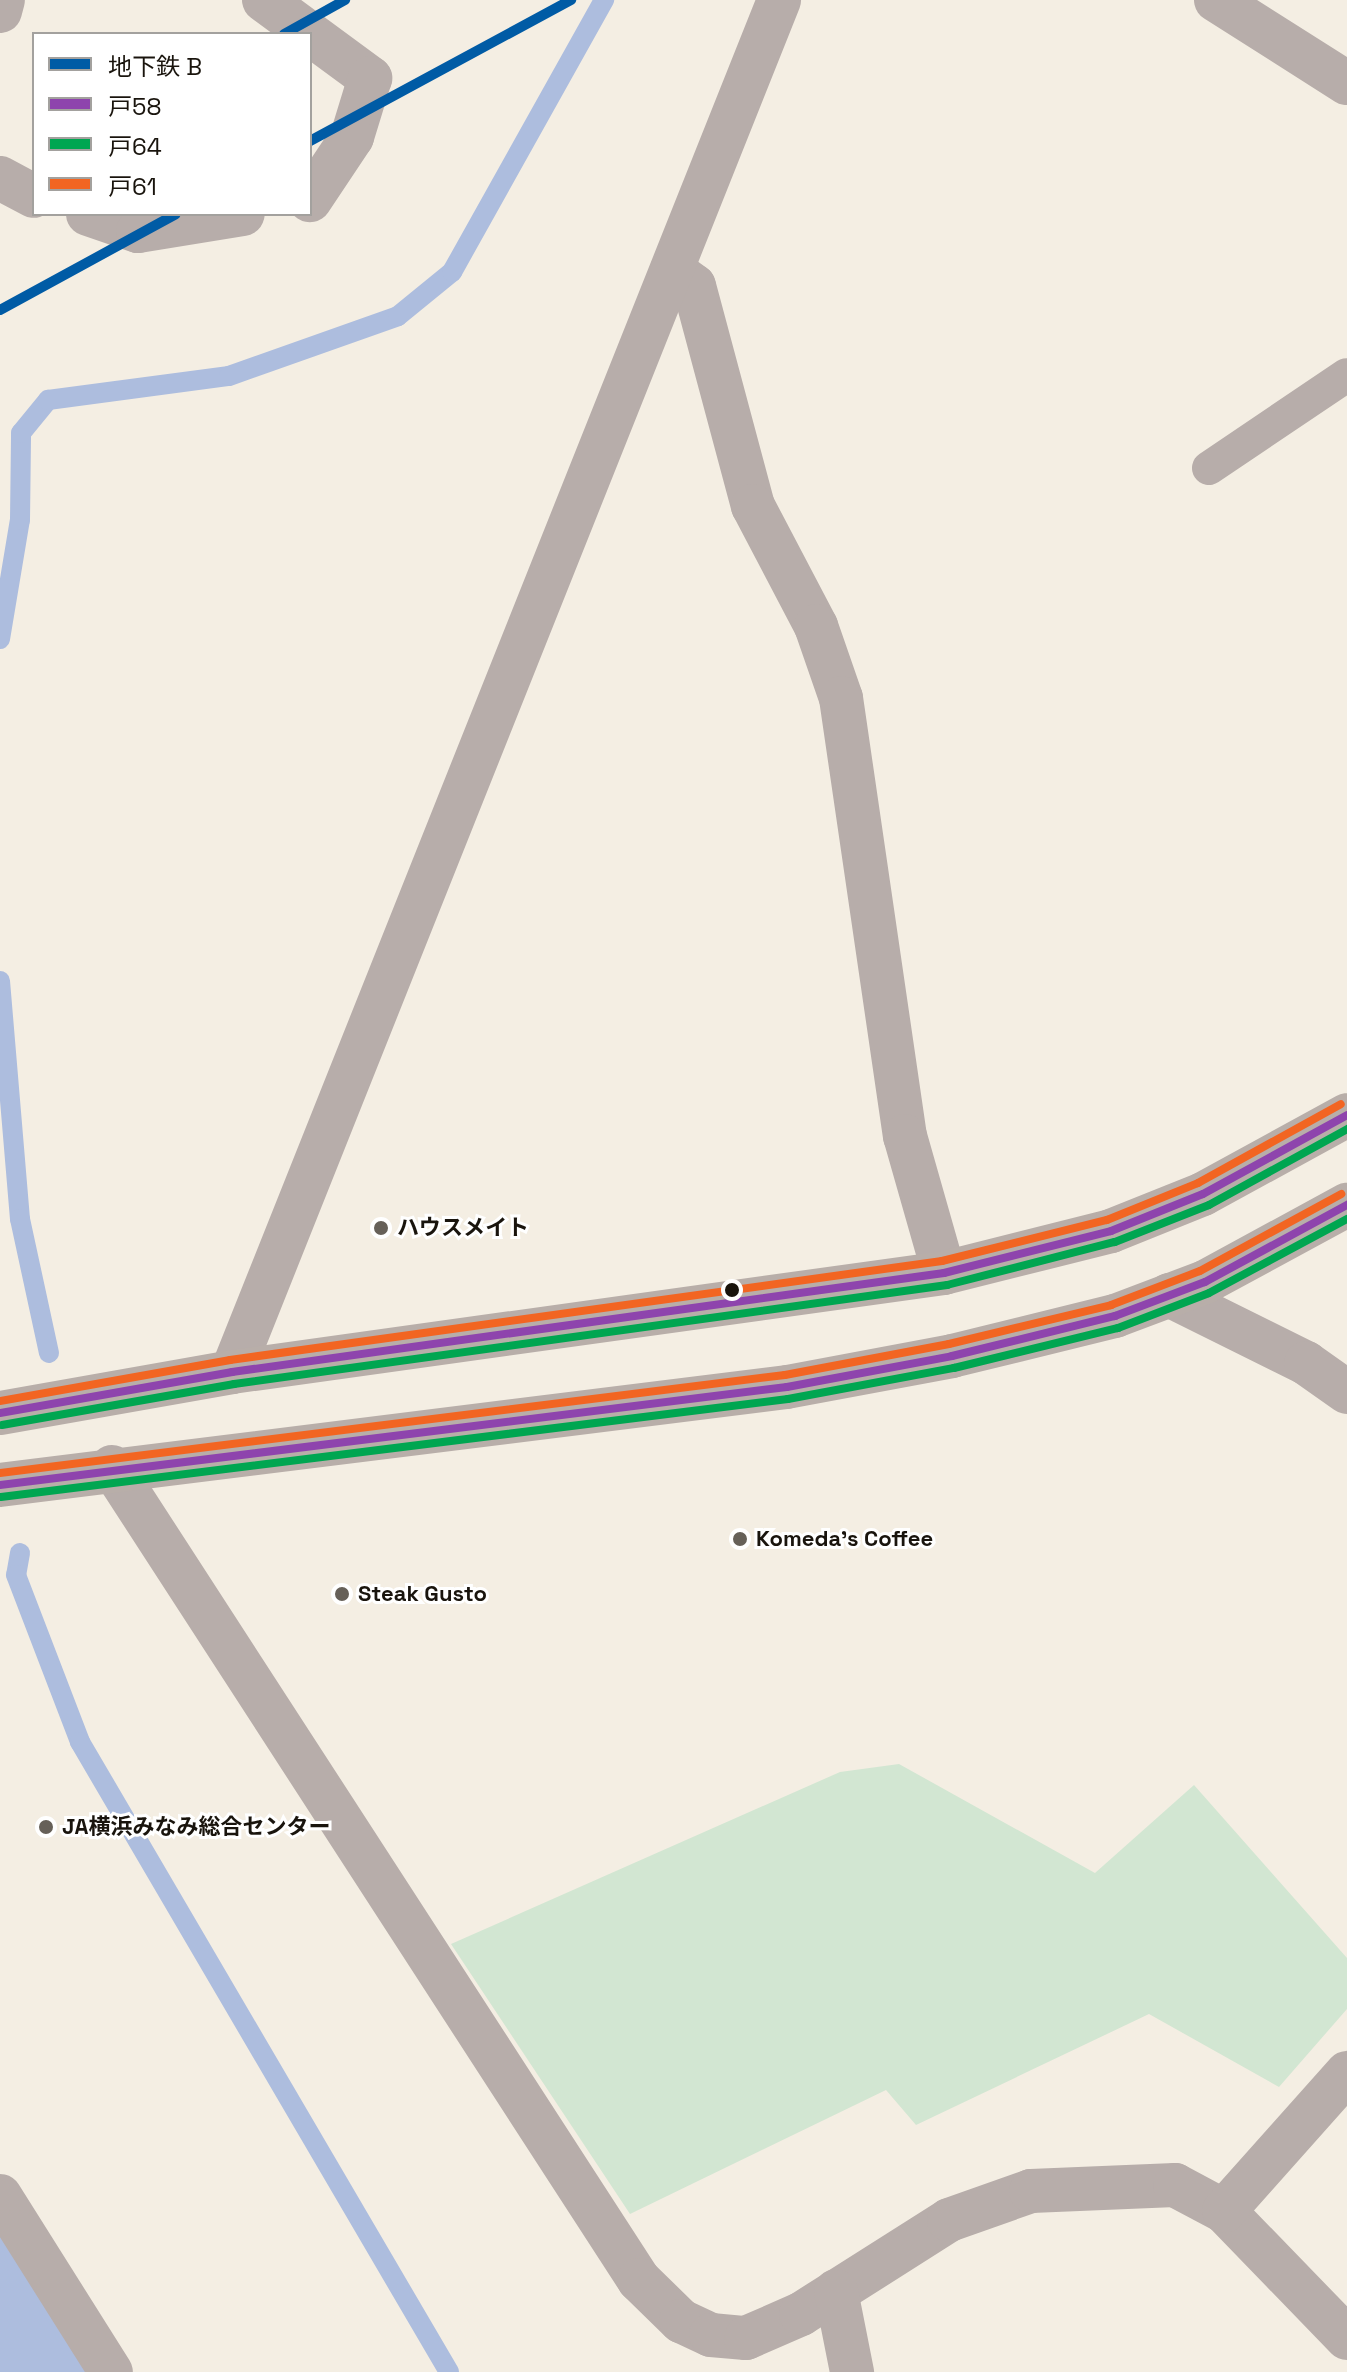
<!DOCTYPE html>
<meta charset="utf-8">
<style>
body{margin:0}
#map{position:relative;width:1347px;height:2372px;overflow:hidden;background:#f4eee3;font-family:"Space Grotesk","Noto Sans JP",sans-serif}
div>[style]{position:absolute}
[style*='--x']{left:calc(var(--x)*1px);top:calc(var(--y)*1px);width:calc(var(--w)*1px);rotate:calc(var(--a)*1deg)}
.green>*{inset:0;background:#d2e6d2}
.stream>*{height:20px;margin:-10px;padding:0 10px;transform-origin:10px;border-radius:10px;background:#adbdde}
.river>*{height:118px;margin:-59px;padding:0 59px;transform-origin:59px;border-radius:59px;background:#adbdde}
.service>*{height:34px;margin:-17px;padding:0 17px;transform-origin:17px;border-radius:17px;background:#b7adaa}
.minor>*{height:44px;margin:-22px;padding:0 22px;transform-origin:22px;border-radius:22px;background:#b7adaa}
.tertiary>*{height:44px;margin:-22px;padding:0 22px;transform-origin:22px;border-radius:22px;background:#b7adaa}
.primary>*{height:44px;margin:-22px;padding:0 22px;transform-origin:22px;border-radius:22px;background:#b8aea9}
.bus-1>*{height:8px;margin:-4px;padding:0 4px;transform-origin:4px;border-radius:4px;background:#8e44ad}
.bus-2>*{height:8px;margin:-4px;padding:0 4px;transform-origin:4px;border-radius:4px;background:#00a651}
.bus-3>*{height:8px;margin:-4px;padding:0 4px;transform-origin:4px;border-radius:4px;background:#f26522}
.metro-1>*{height:10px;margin:-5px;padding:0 5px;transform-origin:5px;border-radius:5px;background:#005ba5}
.dots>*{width:22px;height:22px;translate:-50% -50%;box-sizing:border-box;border:4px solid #fff;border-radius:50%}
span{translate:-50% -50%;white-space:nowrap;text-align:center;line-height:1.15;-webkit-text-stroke:6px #fff;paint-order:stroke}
.poi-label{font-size:22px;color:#19140d;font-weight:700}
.left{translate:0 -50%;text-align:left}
.legend{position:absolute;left:32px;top:32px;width:280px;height:184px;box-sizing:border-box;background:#fff;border:2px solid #a3a19e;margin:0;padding:10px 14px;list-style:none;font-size:24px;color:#19140d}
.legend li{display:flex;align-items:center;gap:16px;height:40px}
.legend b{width:40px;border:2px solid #a3a19e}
</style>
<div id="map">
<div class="green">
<i style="clip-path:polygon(899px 1764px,1095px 1873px,1194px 1785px,1347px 1958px,1347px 2009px,1279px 2087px,1149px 2014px,916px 2125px,886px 2090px,630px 2214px,451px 1944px,840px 1772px)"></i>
</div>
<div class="stream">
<i style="--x:0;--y:639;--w:121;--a:-80.5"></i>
<i style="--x:20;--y:520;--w:87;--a:-89.3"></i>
<i style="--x:21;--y:433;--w:43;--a:-50.7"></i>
<i style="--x:48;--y:400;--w:183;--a:-7.6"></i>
<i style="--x:229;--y:376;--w:179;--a:-19.5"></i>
<i style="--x:398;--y:316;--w:70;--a:-39.2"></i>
<i style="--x:452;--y:272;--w:312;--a:-60.8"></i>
<i style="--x:0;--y:981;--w:239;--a:85.2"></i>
<i style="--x:20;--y:1219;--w:137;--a:77.8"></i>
<i style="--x:20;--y:1553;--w:22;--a:100"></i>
<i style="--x:16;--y:1575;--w:179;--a:69"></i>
<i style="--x:80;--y:1742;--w:730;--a:59.64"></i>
</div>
<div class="river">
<i style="--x:0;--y:2295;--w:94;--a:55"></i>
</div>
<div class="service">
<i style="--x:1209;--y:468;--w:166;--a:-34"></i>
</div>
<div class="minor">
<i style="--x:264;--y:0;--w:132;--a:36.3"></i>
<i style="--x:370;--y:78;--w:62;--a:107"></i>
<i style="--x:352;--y:137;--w:76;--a:123.7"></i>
<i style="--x:1216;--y:0;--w:155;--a:32.4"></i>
<i style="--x:0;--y:11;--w:11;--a:-75"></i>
<i style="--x:0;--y:178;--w:38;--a:28"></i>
<i style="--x:88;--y:214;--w:53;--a:18.8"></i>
<i style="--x:138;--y:231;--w:106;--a:-9.2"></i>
<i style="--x:672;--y:270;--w:27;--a:36"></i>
<i style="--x:694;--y:286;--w:228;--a:75"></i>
<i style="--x:753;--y:506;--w:136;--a:62.3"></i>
<i style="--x:816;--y:626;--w:76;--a:70.9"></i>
<i style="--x:841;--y:698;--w:443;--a:81.7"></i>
<i style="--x:905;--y:1136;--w:142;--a:74.1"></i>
<i style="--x:1169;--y:1295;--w:153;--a:26.4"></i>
<i style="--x:1306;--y:1363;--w:50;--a:35.3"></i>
<i style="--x:232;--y:1372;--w:1477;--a:-68.26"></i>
<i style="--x:112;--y:1467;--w:969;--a:57.05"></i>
<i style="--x:639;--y:2280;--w:59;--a:44.3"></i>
<i style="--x:681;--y:2321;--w:33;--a:25"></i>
<i style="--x:711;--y:2335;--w:35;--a:5"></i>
<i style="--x:746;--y:2338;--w:60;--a:-23.6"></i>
<i style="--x:801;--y:2314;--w:175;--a:-32.4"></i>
<i style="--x:949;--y:2220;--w:87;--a:-19.5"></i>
<i style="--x:1031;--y:2191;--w:144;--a:-2.4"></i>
<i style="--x:1175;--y:2185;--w:55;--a:28"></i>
<i style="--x:1224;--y:2211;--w:177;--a:45.9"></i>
<i style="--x:1224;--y:2211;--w:185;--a:-48.3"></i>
<i style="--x:836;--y:2291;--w:83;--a:78.8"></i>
</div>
<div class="tertiary">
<i style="--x:0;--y:2196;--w:208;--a:57.8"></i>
</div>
<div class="primary">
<i style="--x:0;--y:1413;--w:236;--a:-10"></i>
<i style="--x:232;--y:1372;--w:719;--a:-7.92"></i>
<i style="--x:944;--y:1273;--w:172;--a:-14.1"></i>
<i style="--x:1111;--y:1231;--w:99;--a:-21.9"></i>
<i style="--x:1203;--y:1194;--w:164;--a:-28.7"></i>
<i style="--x:0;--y:1485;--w:793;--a:-7.1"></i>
<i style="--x:787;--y:1387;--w:168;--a:-10.6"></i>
<i style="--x:952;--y:1356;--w:168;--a:-13.8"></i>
<i style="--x:1115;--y:1316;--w:96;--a:-20.7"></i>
<i style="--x:1205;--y:1282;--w:162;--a:-28.5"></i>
</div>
<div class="bus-1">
<i style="--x:0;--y:1413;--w:236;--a:-10"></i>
<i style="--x:232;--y:1372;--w:719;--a:-7.92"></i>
<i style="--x:944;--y:1273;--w:172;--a:-14.1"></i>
<i style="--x:1111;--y:1231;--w:99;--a:-21.9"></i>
<i style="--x:1203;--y:1194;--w:164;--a:-28.7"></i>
<i style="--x:0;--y:1485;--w:793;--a:-7.1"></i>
<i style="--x:787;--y:1387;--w:168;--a:-10.6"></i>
<i style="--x:952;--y:1356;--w:168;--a:-13.8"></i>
<i style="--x:1115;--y:1316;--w:96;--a:-20.7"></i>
<i style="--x:1205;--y:1282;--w:162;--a:-28.5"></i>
</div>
<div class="bus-2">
<i style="--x:2;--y:1425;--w:236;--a:-10"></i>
<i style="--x:234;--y:1384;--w:720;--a:-7.9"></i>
<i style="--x:947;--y:1285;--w:173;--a:-14.4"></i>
<i style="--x:1115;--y:1242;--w:101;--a:-21.5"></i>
<i style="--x:1209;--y:1205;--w:158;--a:-28.8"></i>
<i style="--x:1;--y:1497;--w:793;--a:-7.1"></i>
<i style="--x:788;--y:1399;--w:169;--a:-10.6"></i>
<i style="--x:954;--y:1368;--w:169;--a:-13.7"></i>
<i style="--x:1118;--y:1328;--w:97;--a:-21"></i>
<i style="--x:1209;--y:1293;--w:157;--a:-28.2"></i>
</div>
<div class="bus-3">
<i style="--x:0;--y:1401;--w:234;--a:-10.1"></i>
<i style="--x:230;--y:1360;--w:719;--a:-7.92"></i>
<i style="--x:942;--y:1261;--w:170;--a:-14"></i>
<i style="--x:1107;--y:1220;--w:98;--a:-22.1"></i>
<i style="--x:1198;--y:1183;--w:163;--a:-28.9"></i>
<i style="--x:0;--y:1473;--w:791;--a:-7.12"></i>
<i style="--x:785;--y:1375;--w:167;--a:-10.7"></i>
<i style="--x:949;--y:1344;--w:167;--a:-13.5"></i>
<i style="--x:1111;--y:1305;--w:95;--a:-20.9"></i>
<i style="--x:1200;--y:1271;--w:161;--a:-28.6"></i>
</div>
<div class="metro-1">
<i style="--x:284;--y:34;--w:70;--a:-29.1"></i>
<i style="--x:310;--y:141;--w:297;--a:-28.4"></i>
<i style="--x:0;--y:310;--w:200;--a:-28.6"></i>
</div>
<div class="dots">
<i style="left:381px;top:1228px;background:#666058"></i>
<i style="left:732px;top:1290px;background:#19140d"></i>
<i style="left:740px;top:1539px;background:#666058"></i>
<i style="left:342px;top:1594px;background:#666058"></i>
<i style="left:46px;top:1827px;background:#666058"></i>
</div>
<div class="poi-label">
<span class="left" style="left:397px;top:1228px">ハウスメイト</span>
<span class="left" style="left:756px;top:1539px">Komeda's Coffee</span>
<span class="left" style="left:358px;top:1594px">Steak Gusto</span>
<span class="left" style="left:62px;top:1827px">JA横浜みなみ総合センター</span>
</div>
<ul class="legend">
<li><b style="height:10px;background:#005ba5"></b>地下鉄 B</li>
<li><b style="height:10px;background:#8e44ad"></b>戸58</li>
<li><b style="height:10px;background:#00a651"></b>戸64</li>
<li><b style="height:10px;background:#f26522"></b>戸61</li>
</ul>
</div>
